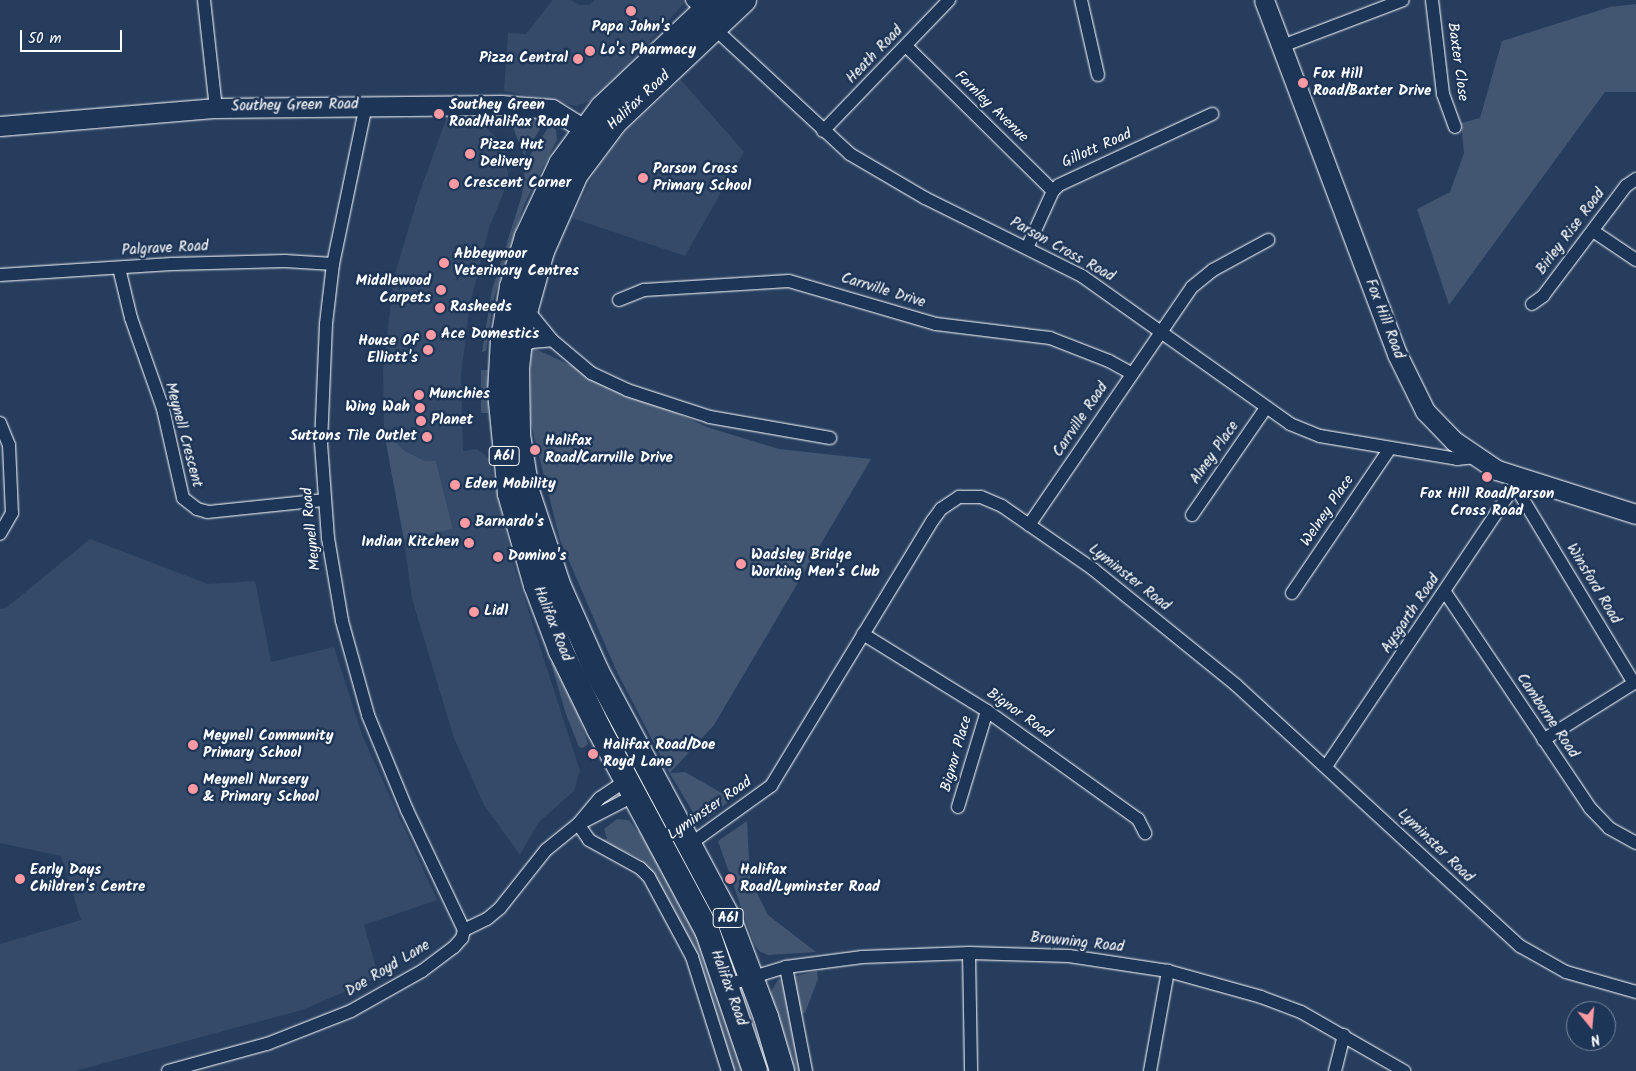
<!DOCTYPE html>
<style>
body{margin:0}
#map{position:relative;width:1636px;height:1071px;overflow:hidden;background:#263d5e;font-family:Kalam,sans-serif}
div>[style]{position:absolute}
[style*='--x']{left:calc(var(--x)*1px);top:calc(var(--y)*1px);width:calc(var(--w)*1px);rotate:calc(var(--a)*1deg)}
.built>*{inset:0;background:#344a68}
.green>*{inset:0;background:#425672;transform-origin:0 0}
.roads{filter:drop-shadow(0 0 1px #fff) drop-shadow(0 0 1px #fff)}
.street>*{height:12px;margin:-6px;padding:0 6px;transform-origin:6px;border-radius:6px;background:#1d3557}
.secondary>*{height:19px;margin:-9.5px;padding:0 9.5px;transform-origin:9.5px;border-radius:9.5px;background:#1d3557}
.highway>*{height:24px;margin:-12px;padding:0 12px;transform-origin:12px;border-radius:12px;background:#1d3557}
.dots>*{width:14px;height:14px;translate:-50% -50%;box-sizing:border-box;border:2px solid #1d3557;border-radius:50%}
span{translate:-50% -50%;white-space:nowrap;text-align:center;line-height:1.15;-webkit-text-stroke:5px #1d3557;paint-order:stroke}
.shield-label span{padding:1px 4px;background:#1d3557;border:1px solid;border-radius:4px;-webkit-text-stroke-width:0}
.shield-label{font-size:14px;color:#fff;font-weight:700}
.poi-label{font-size:15px;color:#fff;font-weight:700}
.left{translate:0 -50%;text-align:left}
.right{translate:-100% -50%;text-align:right}
.street-label{font-size:15px;color:#fff}
.north{position:absolute;left:1566px;top:1001px;width:50px;height:50px;box-sizing:border-box;background:#1d3557;border:1px solid #77869a;border-radius:50%;rotate:163deg;font-size:14px;font-weight:700;line-height:20px;text-align:center;color:#fff}
.north::after{content:'';display:block;margin:auto;width:18px;height:22px;background:#ff9aa2;clip-path:polygon(50% 0,100% 100%,50% 72%,0 100%)}
.scale{position:absolute;left:20px;top:30px;width:102px;height:22px;box-sizing:border-box;border:2px solid #fff;border-top:0;padding-left:6px;font-size:15px;line-height:18px;white-space:nowrap;color:#fff;-webkit-text-stroke:4px #1d3557;paint-order:stroke}
</style>
<div id="map">
<div class="built">
<i style="clip-path:polygon(553px 0,571px 0,579px 5px,589px 5px,595px 0,687px 0,597px 99px,576px 106px,504px 91px,508px 33px,526px 34px)"></i>
<i style="clip-path:polygon(681px 80px,744px 152px,685px 256px,572px 218px,598px 166px,629px 127px)"></i>
<i style="clip-path:polygon(448px 114px,487px 128px,505px 148px,509px 165px,507px 184px,489px 228px,470px 304px,461px 374px,463px 451px,477px 449px,489px 458px,513px 563px,580px 771px,574px 791px,538px 823px,520px 855px,484px 805px,454px 738px,412px 599px,404px 540px,453px 529px,436px 461px,425px 461px,405px 451px,384px 432px,383px 371px,394px 277px,418px 197px)"></i>
<i style="clip-path:polygon(90px 539px,208px 584px,255px 581px,271px 662px,334px 647px,362px 735px,437px 900px,364px 925px,379px 977px,302px 1010px,75px 1071px,0 1071px,0 944px,81px 920px,61px 856px,0 843px,0 609px,6px 608px)"></i>
</div>
<div class="green">
<i style="clip-path:polygon(1636px 4px,1636px 92px,1605px 92px,1449px 305px,1417px 209px,1450px 192px,1464px 153px,1461px 123px,1480px 118px,1502px 41px,1610px 7px)"></i>
<i style="clip-path:polygon(522px 116px,541px 120px,543px 124px,524px 155px,512px 125px)"></i>
<i style="clip-path:polygon(550px 125px,556px 130px,557px 140px,524px 205px,494px 298px,486px 351px,482px 352px,492px 290px,522px 195px,526px 161px)"></i>
<i style="clip-path:polygon(531px 347px,707px 427px,779px 449px,871px 459px,714px 725px,670px 773px,685px 772px,732px 799px,708px 818px,696px 817px,670px 774px,616px 670px,560px 540px,531px 424px)"></i>
<i style="left:481px;top:370px;width:7px;height:43px"></i>
<i style="clip-path:polygon(384px 432px,405px 451px,425px 461px,436px 461px,453px 529px,404px 540px)"></i>
<i style="clip-path:polygon(556px 660px,575px 702px,588px 744px,583px 748px,579px 747px,566px 714px,551px 663px)"></i>
<i style="clip-path:polygon(617px 819px,629px 820px,638px 832px,643px 829px,696px 926px,745px 1071px,731px 1071px,702px 970px,667px 900px,641px 859px,600px 840px,607px 839px,604px 829px)"></i>
<i style="clip-path:polygon(747px 821px,750px 879px,768px 915px,816px 952px,768px 955px,759px 951px,754px 944px,718px 841px)"></i>
<i style="clip-path:polygon(817px 971px,818px 979px,805px 1013px,790px 1017px,800px 1071px,791px 1071px,770px 993px,778px 980px)"></i>
</div>
<div class="roads">
<div class="street">
<i style="--x:204;--y:0;--w:109;--a:83.7"></i>
<i style="--x:692;--y:0;--w:17;--a:45"></i>
<i style="--x:1081;--y:0;--w:77;--a:77.2"></i>
<i style="--x:1432;--y:0;--w:95;--a:83.3"></i>
<i style="--x:1443;--y:94;--w:35;--a:70"></i>
<i style="--x:715;--y:29;--w:184;--a:42.8"></i>
<i style="--x:850;--y:154;--w:87;--a:30.4"></i>
<i style="--x:925;--y:198;--w:175;--a:26.4"></i>
<i style="--x:1082;--y:276;--w:255;--a:35.4"></i>
<i style="--x:1290;--y:424;--w:32;--a:22"></i>
<i style="--x:1320;--y:436;--w:139;--a:9.5"></i>
<i style="--x:1457;--y:459;--w:19;--a:-6"></i>
<i style="--x:906;--y:46;--w:206;--a:44.6"></i>
<i style="--x:1282;--y:46;--w:129;--a:-20.8"></i>
<i style="--x:366;--y:105;--w:162;--a:101.7"></i>
<i style="--x:333;--y:264;--w:60;--a:96.7"></i>
<i style="--x:326;--y:324;--w:119;--a:92.4"></i>
<i style="--x:321;--y:443;--w:95;--a:85.8"></i>
<i style="--x:328;--y:538;--w:84;--a:80.4"></i>
<i style="--x:342;--y:621;--w:98;--a:74.5"></i>
<i style="--x:368;--y:715;--w:103;--a:67.7"></i>
<i style="--x:407;--y:810;--w:133;--a:64.6"></i>
<i style="--x:823;--y:131;--w:182;--a:-46.1"></i>
<i style="--x:1593;--y:231;--w:52;--a:34"></i>
<i style="--x:1027;--y:248;--w:63;--a:-65.5"></i>
<i style="--x:1053;--y:191;--w:8;--a:-45"></i>
<i style="--x:1059;--y:185;--w:169;--a:-24.9"></i>
<i style="--x:119;--y:268;--w:51;--a:76.5"></i>
<i style="--x:131;--y:318;--w:96;--a:70.6"></i>
<i style="--x:163;--y:409;--w:91;--a:77.3"></i>
<i style="--x:183;--y:498;--w:18;--a:38"></i>
<i style="--x:197;--y:509;--w:11;--a:15"></i>
<i style="--x:208;--y:512;--w:117;--a:-5.9"></i>
<i style="--x:0;--y:275;--w:172;--a:-3.7"></i>
<i style="--x:172;--y:264;--w:113;--a:-1.5"></i>
<i style="--x:285;--y:261;--w:48;--a:3.6"></i>
<i style="--x:619;--y:300;--w:27;--a:-22"></i>
<i style="--x:644;--y:290;--w:145;--a:-3.6"></i>
<i style="--x:789;--y:281;--w:153;--a:16.3"></i>
<i style="--x:936;--y:324;--w:115;--a:7"></i>
<i style="--x:1050;--y:338;--w:63;--a:21.3"></i>
<i style="--x:1109;--y:361;--w:26;--a:29"></i>
<i style="--x:1532;--y:304;--w:14;--a:-36"></i>
<i style="--x:1543;--y:296;--w:138;--a:-53"></i>
<i style="--x:1626;--y:186;--w:12;--a:-35"></i>
<i style="--x:526;--y:308;--w:41;--a:50.9"></i>
<i style="--x:552;--y:340;--w:51;--a:40.2"></i>
<i style="--x:591;--y:373;--w:40;--a:25"></i>
<i style="--x:627;--y:390;--w:87;--a:18"></i>
<i style="--x:710;--y:417;--w:122;--a:9.9"></i>
<i style="--x:519;--y:349;--w:14;--a:-30"></i>
<i style="--x:531;--y:342;--w:21;--a:-5"></i>
<i style="--x:0;--y:423;--w:24;--a:68"></i>
<i style="--x:9;--y:445;--w:68;--a:87.5"></i>
<i style="--x:12;--y:513;--w:24;--a:120"></i>
<i style="--x:1515;--y:486;--w:230;--a:58.9"></i>
<i style="--x:1634;--y:683;--w:107;--a:147.9"></i>
<i style="--x:1192;--y:515;--w:129;--a:-55.4"></i>
<i style="--x:1029;--y:525;--w:288;--a:-55.6"></i>
<i style="--x:1192;--y:287;--w:27;--a:-39"></i>
<i style="--x:1213;--y:270;--w:63;--a:-28.6"></i>
<i style="--x:1445;--y:592;--w:260;--a:56.1"></i>
<i style="--x:1590;--y:808;--w:28;--a:46"></i>
<i style="--x:1609;--y:828;--w:31;--a:29"></i>
<i style="--x:1292;--y:593;--w:175;--a:-55.9"></i>
<i style="--x:863;--y:634;--w:146;--a:31.8"></i>
<i style="--x:987;--y:711;--w:186;--a:35.6"></i>
<i style="--x:1138;--y:819;--w:16;--a:63"></i>
<i style="--x:1327;--y:765;--w:344;--a:-56.1"></i>
<i style="--x:958;--y:807;--w:100;--a:-73.2"></i>
<i style="--x:583;--y:822;--w:59;--a:-27.4"></i>
<i style="--x:578;--y:824;--w:19;--a:55"></i>
<i style="--x:589;--y:840;--w:58;--a:28.8"></i>
<i style="--x:640;--y:868;--w:13;--a:45"></i>
<i style="--x:649;--y:877;--w:91;--a:61.7"></i>
<i style="--x:692;--y:957;--w:120;--a:72.5"></i>
<i style="--x:686;--y:847;--w:105;--a:-35.7"></i>
<i style="--x:771;--y:786;--w:311;--a:-58.7"></i>
<i style="--x:933;--y:520;--w:14;--a:-54"></i>
<i style="--x:941;--y:509;--w:22;--a:-34"></i>
<i style="--x:959;--y:497;--w:22;--a:0"></i>
<i style="--x:981;--y:497;--w:23;--a:23"></i>
<i style="--x:1002;--y:506;--w:111;--a:34.7"></i>
<i style="--x:1093;--y:569;--w:184;--a:39"></i>
<i style="--x:1236;--y:685;--w:386;--a:42.6"></i>
<i style="--x:1520;--y:946;--w:53;--a:29.5"></i>
<i style="--x:1566;--y:972;--w:73;--a:15.9"></i>
<i style="--x:464;--y:930;--w:25;--a:-26"></i>
<i style="--x:487;--y:919;--w:17;--a:-40"></i>
<i style="--x:500;--y:908;--w:74;--a:-51.6"></i>
<i style="--x:546;--y:850;--w:41;--a:-39.1"></i>
<i style="--x:578;--y:824;--w:34;--a:-50"></i>
<i style="--x:600;--y:798;--w:32;--a:-34"></i>
<i style="--x:969;--y:953;--w:118;--a:89"></i>
<i style="--x:786;--y:967;--w:106;--a:79.1"></i>
<i style="--x:727;--y:985;--w:62;--a:-17"></i>
<i style="--x:786;--y:967;--w:77;--a:-7.5"></i>
<i style="--x:862;--y:957;--w:107;--a:-2.1"></i>
<i style="--x:969;--y:953;--w:100;--a:1.7"></i>
<i style="--x:1069;--y:956;--w:100;--a:8.6"></i>
<i style="--x:1168;--y:971;--w:97;--a:15.6"></i>
<i style="--x:1261;--y:997;--w:43;--a:20.6"></i>
<i style="--x:1301;--y:1012;--w:119;--a:29.8"></i>
<i style="--x:168;--y:1071;--w:103;--a:-15.3"></i>
<i style="--x:267;--y:1044;--w:90;--a:-21.4"></i>
<i style="--x:351;--y:1011;--w:81;--a:-29.4"></i>
<i style="--x:422;--y:971;--w:40;--a:-37"></i>
<i style="--x:454;--y:947;--w:12;--a:-48"></i>
<i style="--x:462;--y:938;--w:8;--a:-76"></i>
<i style="--x:1150;--y:1071;--w:102;--a:-79.8"></i>
<i style="--x:1335;--y:1071;--w:37;--a:-76"></i>
</div>
<div class="secondary">
<i style="--x:1264;--y:0;--w:378;--a:69.4"></i>
<i style="--x:1397;--y:354;--w:64;--a:63.8"></i>
<i style="--x:1425;--y:411;--w:42;--a:46"></i>
<i style="--x:1454;--y:441;--w:52;--a:34"></i>
<i style="--x:1497;--y:470;--w:146;--a:17.6"></i>
<i style="--x:0;--y:126;--w:217;--a:-4.8"></i>
<i style="--x:216;--y:108;--w:285;--a:-0.6"></i>
<i style="--x:501;--y:105;--w:51;--a:4.5"></i>
<i style="--x:552;--y:109;--w:53;--a:31.9"></i>
</div>
<div class="highway">
<i style="--x:716;--y:0;--w:157;--a:136.5"></i>
<i style="--x:602;--y:108;--w:69;--a:126.2"></i>
<i style="--x:561;--y:164;--w:81;--a:115"></i>
<i style="--x:527;--y:237;--w:52;--a:106.7"></i>
<i style="--x:512;--y:287;--w:53;--a:99.8"></i>
<i style="--x:503;--y:339;--w:53;--a:93.2"></i>
<i style="--x:500;--y:392;--w:102;--a:84.4"></i>
<i style="--x:510;--y:494;--w:95;--a:74.1"></i>
<i style="--x:536;--y:585;--w:71;--a:69.3"></i>
<i style="--x:561;--y:651;--w:87;--a:64"></i>
<i style="--x:599;--y:729;--w:228;--a:61.8"></i>
<i style="--x:707;--y:930;--w:149;--a:71.2"></i>
<i style="--x:744;--y:0;--w:178;--a:136.6"></i>
<i style="--x:615;--y:122;--w:65;--a:126.9"></i>
<i style="--x:576;--y:174;--w:84;--a:113.8"></i>
<i style="--x:542;--y:251;--w:75;--a:105.5"></i>
<i style="--x:522;--y:323;--w:45;--a:96.3"></i>
<i style="--x:517;--y:368;--w:67;--a:89.1"></i>
<i style="--x:518;--y:435;--w:57;--a:80.9"></i>
<i style="--x:527;--y:491;--w:101;--a:71.6"></i>
<i style="--x:559;--y:587;--w:93;--a:65.9"></i>
<i style="--x:597;--y:672;--w:280;--a:61.9"></i>
<i style="--x:729;--y:919;--w:105;--a:69.3"></i>
<i style="--x:766;--y:1017;--w:56;--a:73.5"></i>
</div>
</div>
<div class="dots">
<i style="left:631px;top:11px;background:#ff9aa2"></i>
<i style="left:590px;top:51px;background:#ff9aa2"></i>
<i style="left:578px;top:59px;background:#ff9aa2"></i>
<i style="left:1303px;top:83px;background:#ff9aa2"></i>
<i style="left:439px;top:114px;background:#ff9aa2"></i>
<i style="left:470px;top:154px;background:#ff9aa2"></i>
<i style="left:643px;top:178px;background:#ff9aa2"></i>
<i style="left:454px;top:184px;background:#ff9aa2"></i>
<i style="left:444px;top:263px;background:#ff9aa2"></i>
<i style="left:441px;top:290px;background:#ff9aa2"></i>
<i style="left:440px;top:308px;background:#ff9aa2"></i>
<i style="left:431px;top:335px;background:#ff9aa2"></i>
<i style="left:428px;top:350px;background:#ff9aa2"></i>
<i style="left:419px;top:395px;background:#ff9aa2"></i>
<i style="left:420px;top:408px;background:#ff9aa2"></i>
<i style="left:421px;top:421px;background:#ff9aa2"></i>
<i style="left:427px;top:437px;background:#ff9aa2"></i>
<i style="left:535px;top:450px;background:#ff9aa2"></i>
<i style="left:1487px;top:477px;background:#ff9aa2"></i>
<i style="left:455px;top:485px;background:#ff9aa2"></i>
<i style="left:465px;top:523px;background:#ff9aa2"></i>
<i style="left:469px;top:543px;background:#ff9aa2"></i>
<i style="left:498px;top:557px;background:#ff9aa2"></i>
<i style="left:741px;top:564px;background:#ff9aa2"></i>
<i style="left:474px;top:612px;background:#ff9aa2"></i>
<i style="left:193px;top:745px;background:#ff9aa2"></i>
<i style="left:593px;top:754px;background:#ff9aa2"></i>
<i style="left:193px;top:789px;background:#ff9aa2"></i>
<i style="left:20px;top:879px;background:#ff9aa2"></i>
<i style="left:730px;top:879px;background:#ff9aa2"></i>
</div>
<div class="shield-label">
<span style="left:504px;top:456px">A61</span>
<span style="left:728px;top:918px">A61</span>
</div>
<div class="poi-label">
<span style="left:631px;top:28px">Papa John's</span>
<span class="left" style="left:600px;top:51px">Lo's Pharmacy</span>
<span class="right" style="left:568px;top:59px">Pizza Central</span>
<span class="left" style="left:1313px;top:83px">Fox Hill<br>Road/Baxter Drive</span>
<span class="left" style="left:449px;top:114px">Southey Green<br>Road/Halifax Road</span>
<span class="left" style="left:480px;top:154px">Pizza Hut<br>Delivery</span>
<span class="left" style="left:653px;top:178px">Parson Cross<br>Primary School</span>
<span class="left" style="left:464px;top:184px">Crescent Corner</span>
<span class="left" style="left:454px;top:263px">Abbeymoor<br>Veterinary Centres</span>
<span class="right" style="left:431px;top:290px">Middlewood<br>Carpets</span>
<span class="left" style="left:450px;top:308px">Rasheeds</span>
<span class="left" style="left:441px;top:335px">Ace Domestics</span>
<span class="right" style="left:418px;top:350px">House Of<br>Elliott's</span>
<span class="left" style="left:429px;top:395px">Munchies</span>
<span class="right" style="left:410px;top:408px">Wing Wah</span>
<span class="left" style="left:431px;top:421px">Planet</span>
<span class="right" style="left:417px;top:437px">Suttons Tile Outlet</span>
<span class="left" style="left:545px;top:450px">Halifax<br>Road/Carrville Drive</span>
<span class="left" style="left:465px;top:485px">Eden Mobility</span>
<span style="left:1487px;top:503px">Fox Hill Road/Parson<br>Cross Road</span>
<span class="left" style="left:475px;top:523px">Barnardo's</span>
<span class="right" style="left:459px;top:543px">Indian Kitchen</span>
<span class="left" style="left:751px;top:564px">Wadsley Bridge<br>Working Men's Club</span>
<span class="left" style="left:508px;top:557px">Domino's</span>
<span class="left" style="left:484px;top:612px">Lidl</span>
<span class="left" style="left:203px;top:745px">Meynell Community<br>Primary School</span>
<span class="left" style="left:603px;top:754px">Halifax Road/Doe<br>Royd Lane</span>
<span class="left" style="left:203px;top:789px">Meynell Nursery<br>&amp; Primary School</span>
<span class="left" style="left:30px;top:879px">Early Days<br>Children's Centre</span>
<span class="left" style="left:740px;top:879px">Halifax<br>Road/Lyminster Road</span>
</div>
<div class="street-label">
<span style="left:875px;top:55px;rotate:-46deg">Heath Road</span>
<span style="left:1457px;top:62px;rotate:82deg">Baxter Close</span>
<span style="left:639px;top:101px;rotate:-43deg">Halifax Road</span>
<span style="left:295px;top:106px;rotate:-1deg">Southey Green Road</span>
<span style="left:991px;top:107px;rotate:44deg">Farnley Avenue</span>
<span style="left:1097px;top:149px;rotate:-24deg">Gillott Road</span>
<span style="left:1571px;top:232px;rotate:-53deg">Birley Rise Road</span>
<span style="left:165px;top:249px;rotate:-3deg">Palgrave Road</span>
<span style="left:1062px;top:250px;rotate:29deg">Parson Cross Road</span>
<span style="left:883px;top:291px;rotate:17deg">Carrville Drive</span>
<span style="left:1384px;top:319px;rotate:69deg">Fox Hill Road</span>
<span style="left:1081px;top:420px;rotate:-56deg">Carrville Road</span>
<span style="left:183px;top:435px;rotate:75deg">Meynell Crescent</span>
<span style="left:1215px;top:453px;rotate:-55deg">Alney Place</span>
<span style="left:1328px;top:511px;rotate:-56deg">Welney Place</span>
<span style="left:312px;top:529px;rotate:-96deg">Meynell Road</span>
<span style="left:1129px;top:578px;rotate:38deg">Lyminster Road</span>
<span style="left:1593px;top:584px;rotate:59deg">Winsford Road</span>
<span style="left:1411px;top:614px;rotate:-56deg">Aysgarth Road</span>
<span style="left:552px;top:624px;rotate:68deg">Halifax Road</span>
<span style="left:1019px;top:714px;rotate:35deg">Bignor Road</span>
<span style="left:1547px;top:716px;rotate:56deg">Camborne Road</span>
<span style="left:957px;top:754px;rotate:-74deg">Bignor Place</span>
<span style="left:710px;top:809px;rotate:-35deg">Lyminster Road</span>
<span style="left:1435px;top:846px;rotate:44deg">Lyminster Road</span>
<span style="left:1077px;top:943px;rotate:6deg">Browning Road</span>
<span style="left:388px;top:969px;rotate:-31deg">Doe Royd Lane</span>
<span style="left:728px;top:988px;rotate:70deg">Halifax Road</span>
</div>
<div class="north">N</div>
<div class="scale">50 m</div>
</div>
